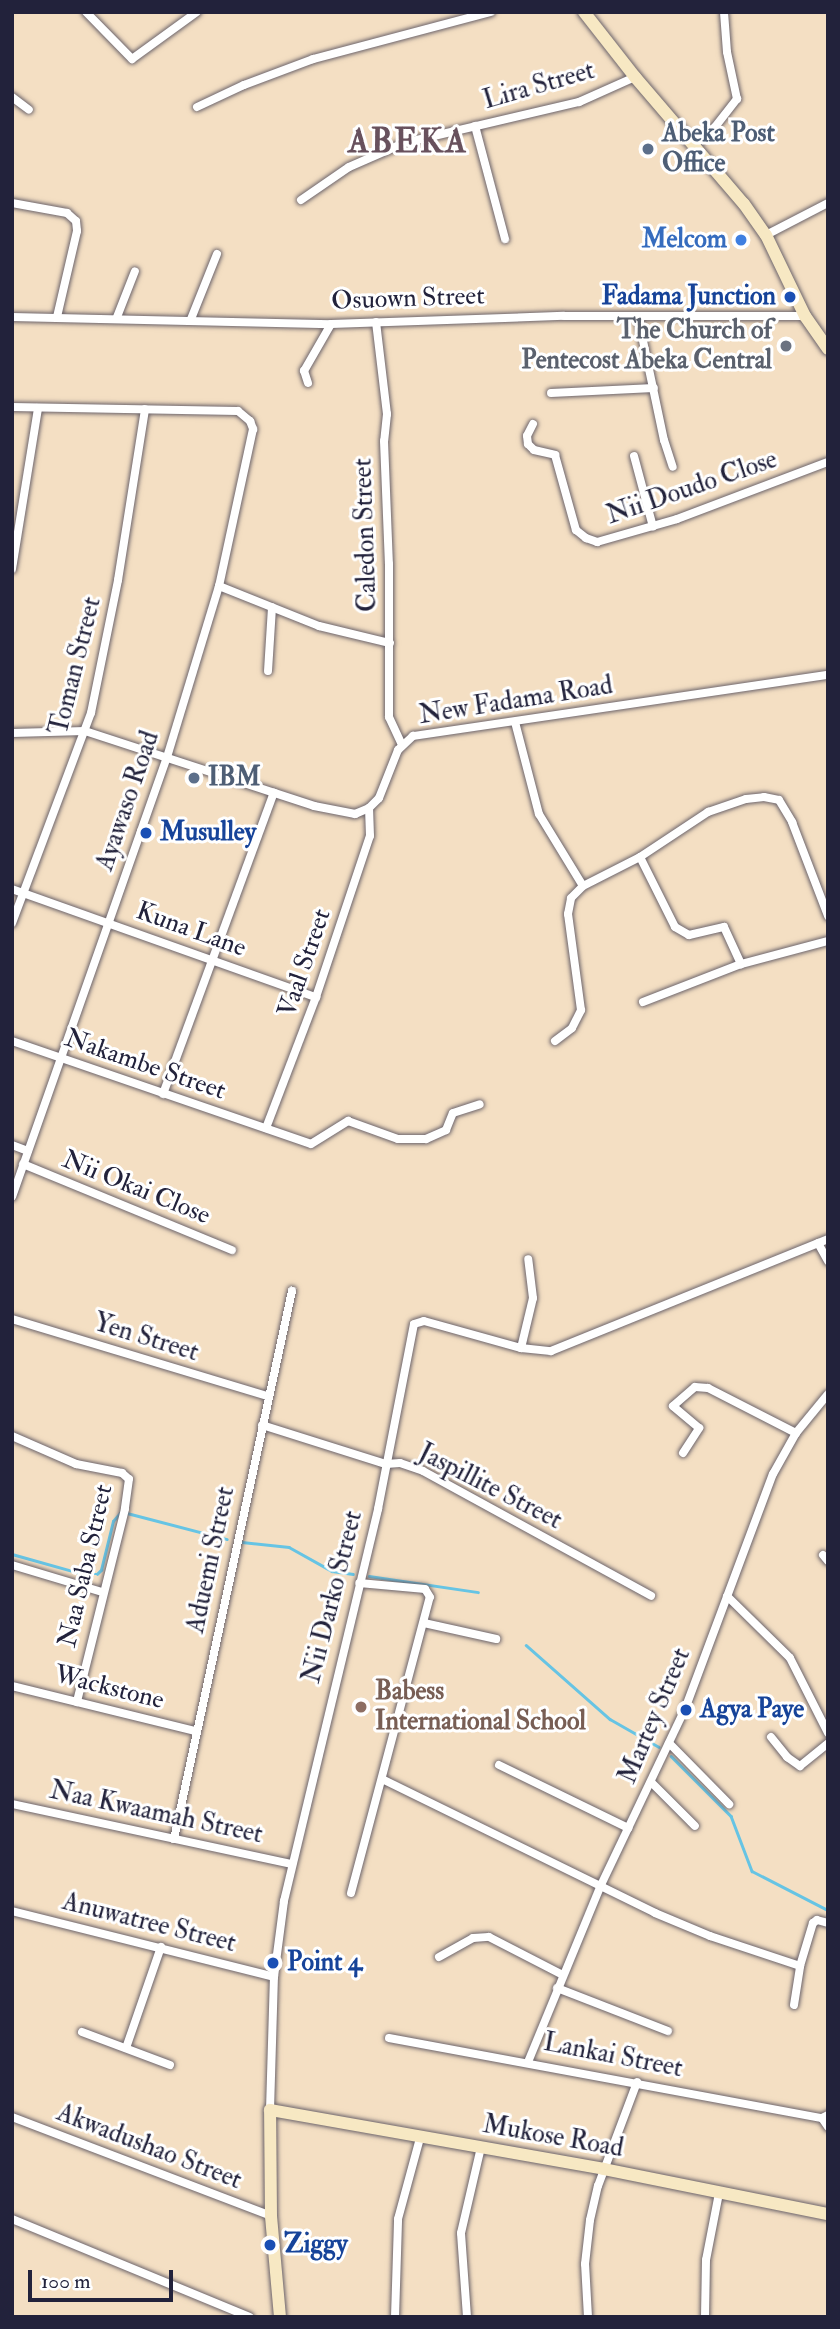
<!DOCTYPE html>
<style>
body{margin:0}
#map{position:relative;width:840px;height:2329px;overflow:hidden;background:#f4dfc3;font-family:"IM FELL Double Pica",serif}
div>[style]{position:absolute}
[style*='--x']{left:calc(var(--x)*1px);top:calc(var(--y)*1px);width:calc(var(--w)*1px);rotate:calc(var(--a)*1deg)}
.stream>*{height:2.5px;margin:-1.25px;padding:0 1.25px;transform-origin:1.25px;border-radius:1.25px;background:#66c4e4}
.roads{filter:drop-shadow(0 0 2px #6c646b) drop-shadow(0 0 2px #6c646b)}
.street>*{height:8px;margin:-4px;padding:0 4px;transform-origin:4px;border-radius:4px;background:#fff}
.secondary>*{height:12px;margin:-6px;padding:0 6px;transform-origin:6px;border-radius:6px;background:#f7e8c3}
.dots>*{width:19px;height:19px;translate:-50% -50%;box-sizing:border-box;border:4px solid #fff;border-radius:50%}
span{translate:-50% -50%;white-space:nowrap;text-align:center;line-height:1.15;-webkit-text-stroke:6px #fff;paint-order:stroke}
.street-label{font-size:26px;color:#22223b}
.service-label{font-size:26px;color:#4e5e75;font-weight:700}
.left{translate:0 -50%;text-align:left}
.shop-label{font-size:26px;color:#366cbe;font-weight:700}
.right{translate:-100% -50%;text-align:right}
.transit-label{font-size:26px;color:#164399;font-weight:700}
.worship-label{font-size:26px;color:#5b616d;font-weight:700}
.education-label{font-size:26px;color:#785e54;font-weight:700}
.district-label{font-size:33px;color:#68515d;font-weight:700;letter-spacing:2px}
.frame{position:absolute;inset:0;border:14px solid #22223b;pointer-events:none}
.scale{position:absolute;left:28px;top:2270px;width:145px;height:32px;box-sizing:border-box;border:4px solid #22223b;border-top:0;padding-left:9px;font-size:21px;line-height:24px;white-space:nowrap;color:#22223b;-webkit-text-stroke:5px #fff;paint-order:stroke}
</style>
<div id="map">
<div class="stream">
<i style="--x:127;--y:1513;--w:103;--a:14.6"></i>
<i style="--x:242;--y:1542;--w:47;--a:6.1"></i>
<i style="--x:289;--y:1547;--w:49;--a:29.2"></i>
<i style="--x:332;--y:1571;--w:21;--a:8"></i>
<i style="--x:12;--y:1554;--w:74;--a:15.7"></i>
<i style="--x:83;--y:1574;--w:14;--a:0"></i>
<i style="--x:97;--y:1574;--w:6;--a:-45"></i>
<i style="--x:101;--y:1570;--w:50;--a:-76.2"></i>
<i style="--x:113;--y:1521;--w:11;--a:-49"></i>
<i style="--x:369;--y:1576;--w:110;--a:8.4"></i>
<i style="--x:526;--y:1645;--w:112;--a:41.4"></i>
<i style="--x:610;--y:1719;--w:56;--a:29.7"></i>
<i style="--x:671;--y:1756;--w:85;--a:45"></i>
<i style="--x:731;--y:1816;--w:59;--a:69.1"></i>
<i style="--x:752;--y:1871;--w:85;--a:27.2"></i>
</div>
<div class="roads">
<div class="street">
<i style="--x:86;--y:12;--w:66;--a:45.6"></i>
<i style="--x:132;--y:59;--w:80;--a:-35.9"></i>
<i style="--x:12;--y:97;--w:21;--a:37"></i>
<i style="--x:197;--y:107;--w:52;--a:-25.1"></i>
<i style="--x:244;--y:85;--w:74;--a:-20.6"></i>
<i style="--x:313;--y:59;--w:184;--a:-14.8"></i>
<i style="--x:475;--y:126;--w:117;--a:75.1"></i>
<i style="--x:693;--y:146;--w:29;--a:-41"></i>
<i style="--x:715;--y:127;--w:36;--a:-52"></i>
<i style="--x:737;--y:99;--w:48;--a:-102"></i>
<i style="--x:727;--y:52;--w:40;--a:-94.3"></i>
<i style="--x:301;--y:200;--w:58;--a:-34.5"></i>
<i style="--x:349;--y:167;--w:60;--a:-23.6"></i>
<i style="--x:404;--y:143;--w:180;--a:-13.2"></i>
<i style="--x:579;--y:102;--w:61;--a:-24.1"></i>
<i style="--x:12;--y:203;--w:56;--a:10.3"></i>
<i style="--x:67;--y:213;--w:12;--a:42"></i>
<i style="--x:76;--y:221;--w:10;--a:84"></i>
<i style="--x:77;--y:231;--w:88;--a:103.1"></i>
<i style="--x:766;--y:235;--w:70;--a:-27.3"></i>
<i style="--x:12;--y:317;--w:319;--a:1.3"></i>
<i style="--x:331;--y:324;--w:233;--a:-2"></i>
<i style="--x:564;--y:316;--w:241;--a:0"></i>
<i style="--x:117;--y:317;--w:49;--a:-68.6"></i>
<i style="--x:638;--y:317;--w:126;--a:78.1"></i>
<i style="--x:664;--y:440;--w:28;--a:72"></i>
<i style="--x:191;--y:319;--w:70;--a:-68.2"></i>
<i style="--x:376;--y:322;--w:93;--a:83.2"></i>
<i style="--x:387;--y:414;--w:27;--a:96"></i>
<i style="--x:384;--y:441;--w:123;--a:87.7"></i>
<i style="--x:389;--y:564;--w:153;--a:90"></i>
<i style="--x:389;--y:717;--w:31;--a:65"></i>
<i style="--x:308;--y:383;--w:13;--a:-108"></i>
<i style="--x:304;--y:371;--w:54;--a:-60.1"></i>
<i style="--x:551;--y:393;--w:103;--a:-2.8"></i>
<i style="--x:12;--y:407;--w:226;--a:1"></i>
<i style="--x:238;--y:411;--w:16;--a:40"></i>
<i style="--x:250;--y:421;--w:9;--a:69"></i>
<i style="--x:253;--y:429;--w:161;--a:102.2"></i>
<i style="--x:219;--y:586;--w:179;--a:106.9"></i>
<i style="--x:167;--y:757;--w:466;--a:109.4"></i>
<i style="--x:533;--y:424;--w:13;--a:117"></i>
<i style="--x:527;--y:436;--w:8;--a:83"></i>
<i style="--x:528;--y:444;--w:8;--a:45"></i>
<i style="--x:534;--y:450;--w:22;--a:13"></i>
<i style="--x:555;--y:455;--w:78;--a:74.4"></i>
<i style="--x:576;--y:530;--w:13;--a:39"></i>
<i style="--x:586;--y:538;--w:12;--a:20"></i>
<i style="--x:597;--y:542;--w:83;--a:-16"></i>
<i style="--x:677;--y:519;--w:161;--a:-20.7"></i>
<i style="--x:634;--y:456;--w:73;--a:75"></i>
<i style="--x:12;--y:569;--w:163;--a:-80.8"></i>
<i style="--x:219;--y:586;--w:108;--a:21.8"></i>
<i style="--x:319;--y:626;--w:73;--a:13.5"></i>
<i style="--x:268;--y:671;--w:64;--a:-86.4"></i>
<i style="--x:515;--y:722;--w:95;--a:75.4"></i>
<i style="--x:539;--y:814;--w:84;--a:58.6"></i>
<i style="--x:12;--y:733;--w:73;--a:-1.6"></i>
<i style="--x:85;--y:731;--w:241;--a:18.1"></i>
<i style="--x:314;--y:806;--w:42;--a:11"></i>
<i style="--x:355;--y:814;--w:15;--a:-23"></i>
<i style="--x:369;--y:808;--w:14;--a:-45"></i>
<i style="--x:379;--y:798;--w:52;--a:-68.4"></i>
<i style="--x:398;--y:750;--w:21;--a:-43"></i>
<i style="--x:413;--y:736;--w:419;--a:-8.4"></i>
<i style="--x:640;--y:857;--w:78;--a:63.4"></i>
<i style="--x:675;--y:927;--w:16;--a:30"></i>
<i style="--x:689;--y:935;--w:36;--a:-13"></i>
<i style="--x:724;--y:927;--w:41;--a:65.3"></i>
<i style="--x:12;--y:889;--w:323;--a:19.6"></i>
<i style="--x:12;--y:923;--w:224;--a:-69.4"></i>
<i style="--x:91;--y:713;--w:136;--a:-78.5"></i>
<i style="--x:118;--y:580;--w:173;--a:-81"></i>
<i style="--x:643;--y:1002;--w:105;--a:-21.2"></i>
<i style="--x:741;--y:964;--w:90;--a:-14.8"></i>
<i style="--x:12;--y:1041;--w:316;--a:19"></i>
<i style="--x:311;--y:1144;--w:44;--a:-31.9"></i>
<i style="--x:348;--y:1121;--w:53;--a:19.8"></i>
<i style="--x:398;--y:1139;--w:28;--a:0"></i>
<i style="--x:426;--y:1139;--w:22;--a:-24"></i>
<i style="--x:446;--y:1130;--w:18;--a:-68"></i>
<i style="--x:453;--y:1113;--w:28;--a:-18"></i>
<i style="--x:555;--y:1041;--w:21;--a:-37"></i>
<i style="--x:572;--y:1028;--w:20;--a:-63"></i>
<i style="--x:581;--y:1010;--w:97;--a:-97.7"></i>
<i style="--x:568;--y:914;--w:16;--a:-79"></i>
<i style="--x:571;--y:898;--w:17;--a:-45"></i>
<i style="--x:583;--y:886;--w:64;--a:-27"></i>
<i style="--x:640;--y:857;--w:82;--a:-33.5"></i>
<i style="--x:708;--y:812;--w:40;--a:-18.9"></i>
<i style="--x:746;--y:799;--w:18;--a:-6"></i>
<i style="--x:764;--y:797;--w:15;--a:11"></i>
<i style="--x:779;--y:800;--w:26;--a:59"></i>
<i style="--x:792;--y:822;--w:101;--a:69"></i>
<i style="--x:163;--y:1094;--w:321;--a:-69.8"></i>
<i style="--x:266;--y:1128;--w:140;--a:-69.1"></i>
<i style="--x:316;--y:997;--w:170;--a:-71.5"></i>
<i style="--x:370;--y:836;--w:28;--a:-92"></i>
<i style="--x:12;--y:1145;--w:17;--a:21"></i>
<i style="--x:23;--y:1164;--w:226;--a:22.4"></i>
<i style="--x:818;--y:1243;--w:21;--a:61"></i>
<i style="--x:12;--y:1319;--w:266;--a:16.8"></i>
<i style="--x:521;--y:1348;--w:51;--a:-76.5"></i>
<i style="--x:533;--y:1298;--w:39;--a:-97"></i>
<i style="--x:262;--y:1425;--w:130;--a:17.5"></i>
<i style="--x:386;--y:1464;--w:14;--a:-4"></i>
<i style="--x:400;--y:1463;--w:24;--a:19"></i>
<i style="--x:423;--y:1471;--w:260;--a:28.7"></i>
<i style="--x:12;--y:1436;--w:70;--a:23.6"></i>
<i style="--x:76;--y:1464;--w:47;--a:11.1"></i>
<i style="--x:122;--y:1473;--w:9;--a:41"></i>
<i style="--x:129;--y:1479;--w:30;--a:98"></i>
<i style="--x:125;--y:1509;--w:199;--a:104"></i>
<i style="--x:683;--y:1453;--w:30;--a:-57"></i>
<i style="--x:699;--y:1428;--w:34;--a:-140"></i>
<i style="--x:673;--y:1406;--w:29;--a:-41"></i>
<i style="--x:695;--y:1387;--w:13;--a:4"></i>
<i style="--x:708;--y:1388;--w:99;--a:27.1"></i>
<i style="--x:823;--y:1555;--w:8;--a:50"></i>
<i style="--x:12;--y:1565;--w:94;--a:16.7"></i>
<i style="--x:727;--y:1596;--w:88;--a:44.5"></i>
<i style="--x:790;--y:1658;--w:84;--a:63.1"></i>
<i style="--x:424;--y:1623;--w:74;--a:12.5"></i>
<i style="--x:12;--y:1686;--w:188;--a:13.8"></i>
<i style="--x:771;--y:1737;--w:26;--a:51"></i>
<i style="--x:787;--y:1757;--w:16;--a:35"></i>
<i style="--x:800;--y:1766;--w:36;--a:-39"></i>
<i style="--x:669;--y:1743;--w:86;--a:45.5"></i>
<i style="--x:499;--y:1765;--w:144;--a:26"></i>
<i style="--x:382;--y:1779;--w:304;--a:26.1"></i>
<i style="--x:655;--y:1913;--w:60;--a:22.7"></i>
<i style="--x:710;--y:1936;--w:95;--a:18.4"></i>
<i style="--x:651;--y:1782;--w:62;--a:45"></i>
<i style="--x:12;--y:1804;--w:286;--a:12.1"></i>
<i style="--x:174;--y:1839;--w:561;--a:-77.85"></i>
<i style="--x:351;--y:1893;--w:306;--a:-75.1"></i>
<i style="--x:430;--y:1597;--w:9;--a:-122"></i>
<i style="--x:425;--y:1589;--w:66;--a:-174.8"></i>
<i style="--x:12;--y:1911;--w:270;--a:14.1"></i>
<i style="--x:439;--y:1957;--w:39;--a:-29"></i>
<i style="--x:473;--y:1938;--w:16;--a:-4"></i>
<i style="--x:489;--y:1937;--w:83;--a:27.2"></i>
<i style="--x:557;--y:1988;--w:119;--a:21.2"></i>
<i style="--x:794;--y:2005;--w:39;--a:-81"></i>
<i style="--x:800;--y:1966;--w:45;--a:-73.2"></i>
<i style="--x:813;--y:1923;--w:5;--a:-37"></i>
<i style="--x:817;--y:1920;--w:11;--a:15"></i>
<i style="--x:82;--y:2032;--w:94;--a:20.6"></i>
<i style="--x:389;--y:2038;--w:440;--a:10.5"></i>
<i style="--x:822;--y:2118;--w:7;--a:-27"></i>
<i style="--x:126;--y:2048;--w:107;--a:-70.9"></i>
<i style="--x:528;--y:2062;--w:191;--a:-67.6"></i>
<i style="--x:601;--y:1885;--w:195;--a:-64.5"></i>
<i style="--x:685;--y:1709;--w:251;--a:-69.5"></i>
<i style="--x:773;--y:1474;--w:47;--a:-60.7"></i>
<i style="--x:796;--y:1433;--w:50;--a:-50.6"></i>
<i style="--x:270;--y:2110;--w:133;--a:-88.3"></i>
<i style="--x:274;--y:1977;--w:77;--a:-82.5"></i>
<i style="--x:284;--y:1901;--w:403;--a:-76.5"></i>
<i style="--x:378;--y:1509;--w:188;--a:-79"></i>
<i style="--x:414;--y:1324;--w:10;--a:-17"></i>
<i style="--x:424;--y:1321;--w:101;--a:15.6"></i>
<i style="--x:521;--y:1348;--w:30;--a:6"></i>
<i style="--x:551;--y:1351;--w:299;--a:-22"></i>
<i style="--x:12;--y:2117;--w:277;--a:20.9"></i>
<i style="--x:822;--y:2118;--w:11;--a:56"></i>
<i style="--x:12;--y:2219;--w:257;--a:22.4"></i>
<i style="--x:395;--y:2317;--w:98;--a:-88.2"></i>
<i style="--x:398;--y:2219;--w:84;--a:-74.8"></i>
<i style="--x:467;--y:2317;--w:84;--a:-94.1"></i>
<i style="--x:461;--y:2233;--w:88;--a:-76.9"></i>
<i style="--x:588;--y:2317;--w:53;--a:-93.2"></i>
<i style="--x:585;--y:2264;--w:44;--a:-83.5"></i>
<i style="--x:590;--y:2220;--w:35;--a:-77"></i>
<i style="--x:598;--y:2186;--w:111;--a:-69.4"></i>
<i style="--x:705;--y:2317;--w:57;--a:-89"></i>
<i style="--x:706;--y:2260;--w:68;--a:-79"></i>
</div>
<div class="secondary">
<i style="--x:584;--y:12;--w:83;--a:51.9"></i>
<i style="--x:635;--y:77;--w:167;--a:49.4"></i>
<i style="--x:744;--y:204;--w:38;--a:55"></i>
<i style="--x:766;--y:235;--w:90;--a:64.3"></i>
<i style="--x:805;--y:316;--w:40;--a:55.1"></i>
<i style="--x:280;--y:2317;--w:101;--a:-95.1"></i>
<i style="--x:271;--y:2216;--w:106;--a:-90.5"></i>
<i style="--x:270;--y:2110;--w:339;--a:10"></i>
<i style="--x:604;--y:2169;--w:228;--a:11.4"></i>
</div>
</div>
<div class="dots">
<i style="left:648px;top:149px;background:#5c6f8a"></i>
<i style="left:741px;top:240px;background:#3f7fe0"></i>
<i style="left:790px;top:297px;background:#1a4fb4"></i>
<i style="left:786px;top:346px;background:#6b7280"></i>
<i style="left:194px;top:778px;background:#5c6f8a"></i>
<i style="left:146px;top:833px;background:#1a4fb4"></i>
<i style="left:361px;top:1707px;background:#8d6e63"></i>
<i style="left:686px;top:1710px;background:#1a4fb4"></i>
<i style="left:273px;top:1963px;background:#1a4fb4"></i>
<i style="left:270px;top:2245px;background:#1a4fb4"></i>
</div>
<div class="street-label">
<span style="left:539px;top:86px;rotate:-16deg">Lira Street</span>
<span style="left:408px;top:299px;rotate:-2deg">Osuown Street</span>
<span style="left:692px;top:488px;rotate:-19deg">Nii Doudo Close</span>
<span style="left:366px;top:535px;rotate:-92deg">Caledon Street</span>
<span style="left:76px;top:666px;rotate:-76deg">Toman Street</span>
<span style="left:516px;top:701px;rotate:-9deg">New Fadama Road</span>
<span style="left:128px;top:801px;rotate:-71deg">Ayawaso Road</span>
<span style="left:191px;top:930px;rotate:20deg">Kuna Lane</span>
<span style="left:305px;top:963px;rotate:-71deg">Vaal Street</span>
<span style="left:145px;top:1065px;rotate:19deg">Nakambe Street</span>
<span style="left:136px;top:1188px;rotate:22deg">Nii Okai Close</span>
<span style="left:146px;top:1338px;rotate:17deg">Yen Street</span>
<span style="left:490px;top:1487px;rotate:27deg">Jaspillite Street</span>
<span style="left:211px;top:1560px;rotate:-78deg">Aduemi Street</span>
<span style="left:86px;top:1566px;rotate:-77deg">Naa Saba Street</span>
<span style="left:333px;top:1597px;rotate:-76deg">Nii Darko Street</span>
<span style="left:109px;top:1688px;rotate:14deg">Wackstone</span>
<span style="left:655px;top:1716px;rotate:-67deg">Martey Street</span>
<span style="left:156px;top:1813px;rotate:12deg">Naa Kwaamah Street</span>
<span style="left:149px;top:1923px;rotate:14deg">Anuwatree Street</span>
<span style="left:613px;top:2056px;rotate:11deg">Lankai Street</span>
<span style="left:553px;top:2137px;rotate:10deg">Mukose Road</span>
<span style="left:149px;top:2147px;rotate:21deg">Akwadushao Street</span>
</div>
<div class="service-label">
<span class="left" style="left:662px;top:149px">Abeka Post<br>Office</span>
<span class="left" style="left:208px;top:778px">IBM</span>
</div>
<div class="shop-label">
<span class="right" style="left:727px;top:240px">Melcom</span>
</div>
<div class="transit-label">
<span class="right" style="left:776px;top:297px">Fadama Junction</span>
<span class="left" style="left:160px;top:833px">Musulley</span>
<span class="left" style="left:700px;top:1710px">Agya Paye</span>
<span class="left" style="left:287px;top:1963px">Point 4</span>
<span class="left" style="left:284px;top:2245px">Ziggy</span>
</div>
<div class="worship-label">
<span class="right" style="left:772px;top:346px">The Church of<br>Pentecost Abeka Central</span>
</div>
<div class="education-label">
<span class="left" style="left:375px;top:1707px">Babess<br>International School</span>
</div>
<div class="district-label">
<span style="left:408px;top:142px">ABEKA</span>
</div>
<div class="frame"></div>
<div class="scale">100 m</div>
</div>
